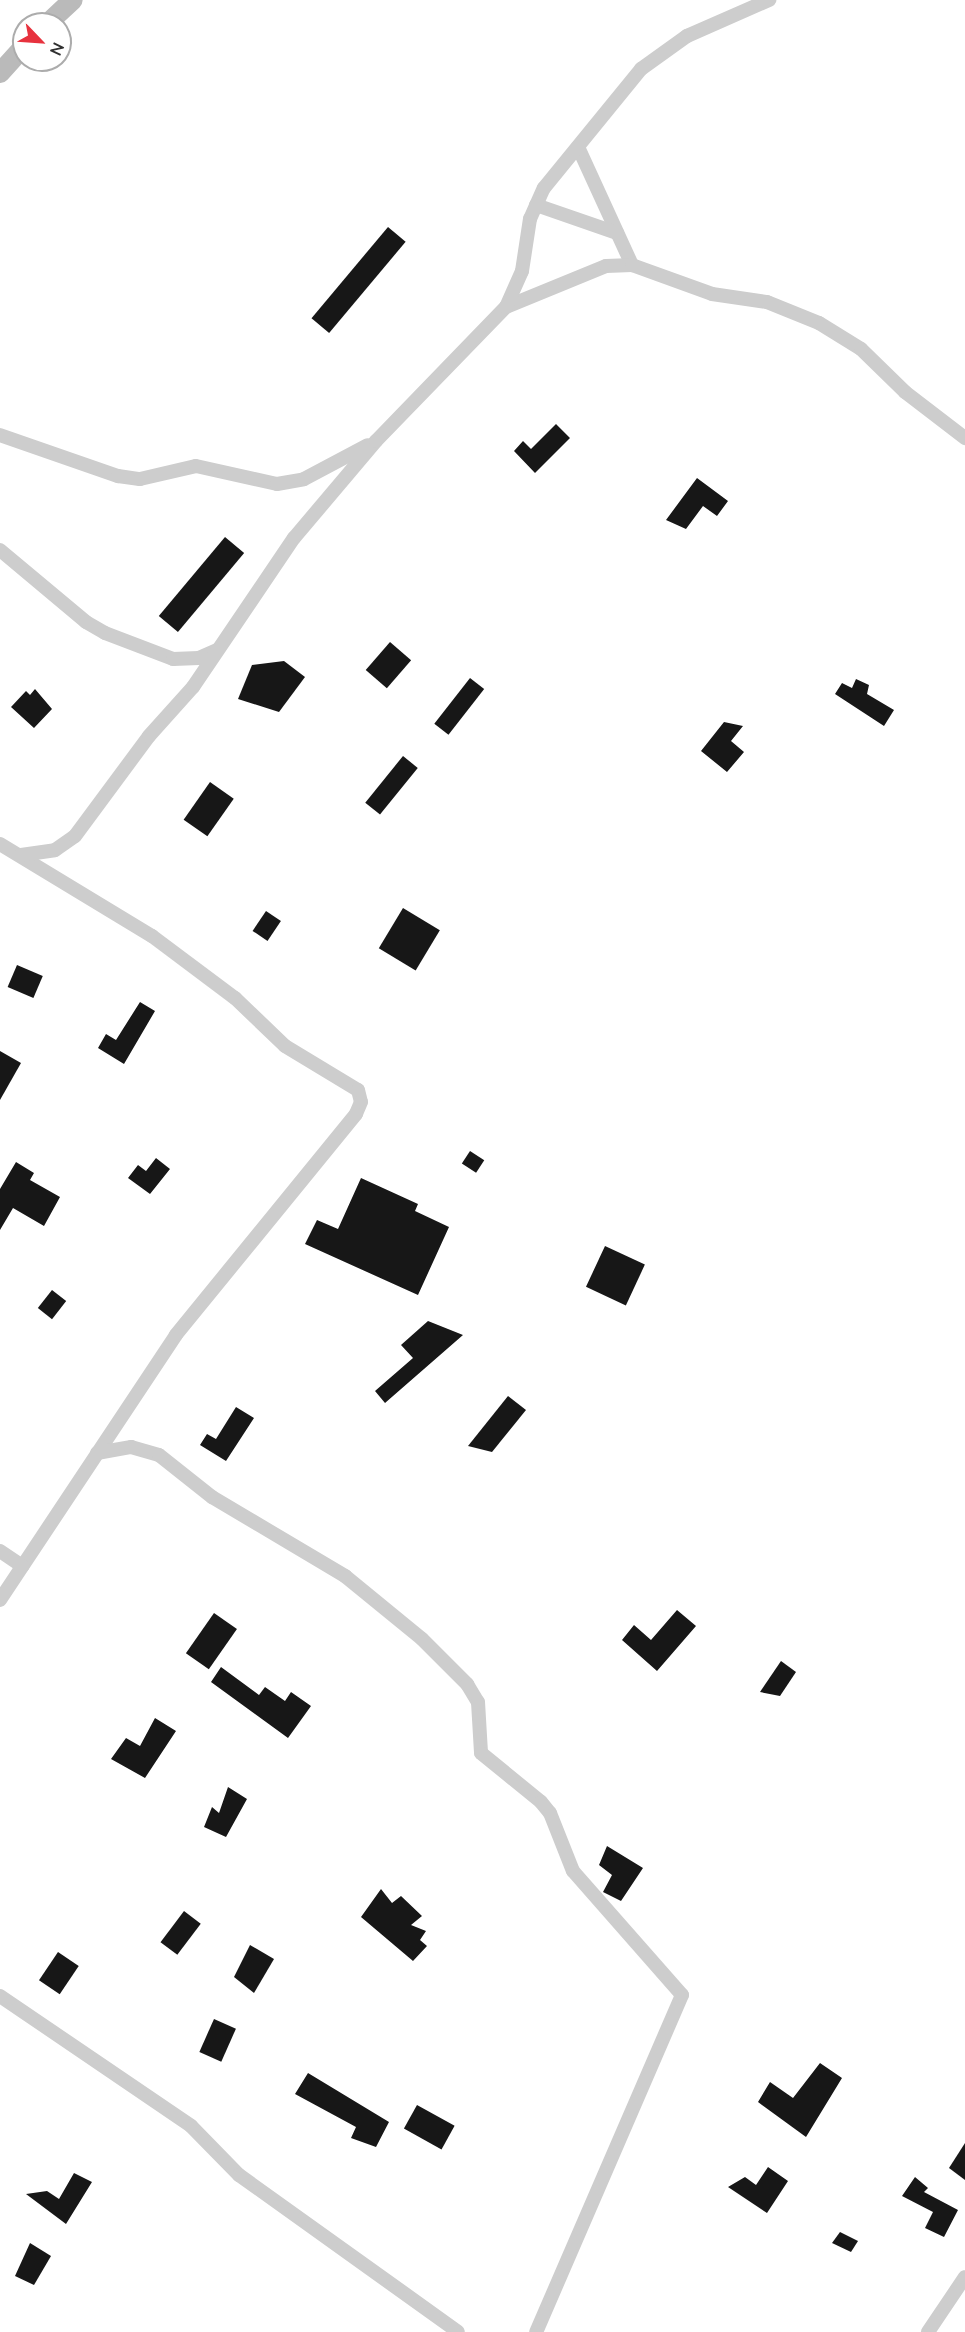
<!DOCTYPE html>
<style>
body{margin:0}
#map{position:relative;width:965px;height:2332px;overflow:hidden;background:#fff;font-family:"Nunito Sans",sans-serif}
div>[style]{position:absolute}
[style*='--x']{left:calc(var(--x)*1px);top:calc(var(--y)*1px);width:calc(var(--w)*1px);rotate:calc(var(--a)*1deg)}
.building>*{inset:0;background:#171717;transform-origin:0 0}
.street>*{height:14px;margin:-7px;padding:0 7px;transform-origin:7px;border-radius:7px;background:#cdcdcd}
.secondary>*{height:20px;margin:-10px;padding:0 10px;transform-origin:10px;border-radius:10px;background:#bababa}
span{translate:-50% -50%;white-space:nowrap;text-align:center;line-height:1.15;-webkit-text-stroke:6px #fff;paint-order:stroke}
.north{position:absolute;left:12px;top:12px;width:60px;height:60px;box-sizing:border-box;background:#fff;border:2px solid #acacac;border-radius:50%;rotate:115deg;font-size:16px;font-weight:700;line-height:24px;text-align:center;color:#303030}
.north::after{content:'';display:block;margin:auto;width:21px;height:27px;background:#e7323e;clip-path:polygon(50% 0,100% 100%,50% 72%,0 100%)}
</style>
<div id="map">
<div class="building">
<i style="left:388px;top:227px;width:23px;height:119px;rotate:40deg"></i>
<i style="clip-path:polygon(556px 424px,570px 438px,535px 473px,514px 451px,523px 441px,531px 449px)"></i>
<i style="clip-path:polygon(697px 478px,728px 501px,717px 516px,703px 506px,686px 529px,666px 520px)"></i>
<i style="left:225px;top:537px;width:25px;height:103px;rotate:40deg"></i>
<i style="left:390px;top:642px;width:28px;height:37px;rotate:41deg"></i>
<i style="clip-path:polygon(284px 661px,305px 677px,279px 712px,238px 699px,252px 665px)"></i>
<i style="left:470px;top:678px;width:18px;height:58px;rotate:38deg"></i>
<i style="clip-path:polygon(856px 679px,869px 685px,867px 694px,894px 710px,884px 726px,835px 694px,842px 683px,852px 688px)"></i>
<i style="clip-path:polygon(35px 689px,52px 709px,34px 728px,11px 707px,26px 691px,30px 695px)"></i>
<i style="clip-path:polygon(724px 722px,743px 726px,731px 741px,744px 752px,727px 772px,701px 751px)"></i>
<i style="left:403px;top:756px;width:19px;height:60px;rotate:39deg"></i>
<i style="left:210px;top:782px;width:29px;height:46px;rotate:35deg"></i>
<i style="left:403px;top:908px;width:43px;height:47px;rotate:31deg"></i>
<i style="left:266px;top:911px;width:18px;height:24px;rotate:34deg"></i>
<i style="left:17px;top:965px;width:28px;height:24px;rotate:23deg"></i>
<i style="clip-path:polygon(140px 1002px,155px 1011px,124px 1064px,98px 1048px,106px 1034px,116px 1040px)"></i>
<i style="clip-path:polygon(0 1051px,21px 1063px,0 1100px)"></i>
<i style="left:470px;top:1151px;width:17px;height:15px;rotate:33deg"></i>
<i style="clip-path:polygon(156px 1158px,170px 1169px,150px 1194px,128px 1178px,138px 1165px,146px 1171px)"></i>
<i style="clip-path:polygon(16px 1162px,34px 1173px,30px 1180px,60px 1197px,44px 1226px,13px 1208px,0 1230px,0 1189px)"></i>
<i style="clip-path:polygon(361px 1178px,418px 1204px,415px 1211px,449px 1227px,418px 1295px,305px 1244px,317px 1220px,338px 1229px)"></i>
<i style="left:605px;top:1246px;width:44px;height:45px;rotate:25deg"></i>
<i style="left:52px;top:1290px;width:18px;height:23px;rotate:38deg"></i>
<i style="clip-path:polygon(428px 1321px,463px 1335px,385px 1403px,375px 1391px,413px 1358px,401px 1345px)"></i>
<i style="clip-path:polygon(508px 1396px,526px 1410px,492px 1452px,468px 1446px)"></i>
<i style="clip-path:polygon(236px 1407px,254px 1418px,226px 1461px,200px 1445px,207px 1434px,216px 1439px)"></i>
<i style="clip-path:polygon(677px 1610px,696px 1626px,657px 1671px,622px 1640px,634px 1625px,651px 1640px)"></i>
<i style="left:214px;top:1613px;width:28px;height:49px;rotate:35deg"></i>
<i style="clip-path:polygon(781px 1661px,796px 1672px,780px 1696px,760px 1692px)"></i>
<i style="clip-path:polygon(221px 1667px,259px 1695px,265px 1687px,285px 1701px,291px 1692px,311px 1706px,288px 1738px,211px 1682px)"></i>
<i style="clip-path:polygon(155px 1718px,176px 1731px,145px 1778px,111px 1759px,126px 1738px,140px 1746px)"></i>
<i style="clip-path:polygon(228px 1787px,247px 1799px,226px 1837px,204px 1827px,212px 1807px,219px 1813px)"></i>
<i style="clip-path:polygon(607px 1846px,643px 1868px,621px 1901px,603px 1892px,612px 1875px,599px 1865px)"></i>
<i style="clip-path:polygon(381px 1889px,392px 1903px,401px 1896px,422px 1916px,411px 1925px,426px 1931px,420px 1940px,427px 1946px,413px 1961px,361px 1917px)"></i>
<i style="left:184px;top:1911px;width:21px;height:39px;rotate:37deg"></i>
<i style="clip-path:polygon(250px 1945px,274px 1959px,254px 1993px,234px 1977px)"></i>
<i style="left:58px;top:1952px;width:25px;height:34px;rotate:34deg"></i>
<i style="left:214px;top:2019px;width:24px;height:36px;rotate:24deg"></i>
<i style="clip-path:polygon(820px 2063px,842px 2078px,806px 2137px,758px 2102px,770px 2082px,793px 2098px)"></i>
<i style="clip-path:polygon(308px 2073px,389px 2122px,376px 2147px,351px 2138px,356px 2127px,295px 2094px)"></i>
<i style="left:417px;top:2105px;width:43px;height:27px;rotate:29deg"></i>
<i style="clip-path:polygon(965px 2143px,965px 2180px,949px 2168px)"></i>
<i style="clip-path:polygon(768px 2167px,788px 2181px,767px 2213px,728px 2187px,745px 2177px,756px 2185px)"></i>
<i style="clip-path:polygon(74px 2173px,92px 2182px,66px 2224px,26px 2194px,47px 2191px,59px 2199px)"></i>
<i style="clip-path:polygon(915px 2177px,928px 2188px,924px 2192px,958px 2210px,944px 2237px,925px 2228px,933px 2212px,902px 2196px)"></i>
<i style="clip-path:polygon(840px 2232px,858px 2241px,851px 2252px,832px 2243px)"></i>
<i style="clip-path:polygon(30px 2243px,51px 2256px,34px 2285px,15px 2276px)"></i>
</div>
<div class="street">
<i style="--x:578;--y:147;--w:130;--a:65.4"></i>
<i style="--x:536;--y:205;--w:86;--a:19.1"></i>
<i style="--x:506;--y:307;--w:108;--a:-22.3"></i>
<i style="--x:606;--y:266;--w:26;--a:-2"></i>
<i style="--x:632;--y:265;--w:85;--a:19.9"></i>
<i style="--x:712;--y:294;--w:56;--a:8.3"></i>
<i style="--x:767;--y:302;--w:56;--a:22"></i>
<i style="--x:819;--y:323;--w:49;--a:31.8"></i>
<i style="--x:861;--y:349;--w:62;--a:44.3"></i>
<i style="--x:905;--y:392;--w:76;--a:37.5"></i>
<i style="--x:0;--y:435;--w:125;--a:19.2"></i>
<i style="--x:118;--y:476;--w:22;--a:8"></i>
<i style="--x:140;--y:479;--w:57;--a:-13.1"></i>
<i style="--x:196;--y:466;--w:83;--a:12.5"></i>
<i style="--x:277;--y:484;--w:27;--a:-10"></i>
<i style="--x:304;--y:479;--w:72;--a:-28"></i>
<i style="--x:0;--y:550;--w:112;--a:39.9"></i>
<i style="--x:86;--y:622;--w:22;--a:30"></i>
<i style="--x:105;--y:633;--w:73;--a:20.9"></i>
<i style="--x:173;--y:659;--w:26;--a:-2"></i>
<i style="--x:199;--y:658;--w:20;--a:-24"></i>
<i style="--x:0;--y:844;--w:178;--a:31.2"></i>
<i style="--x:152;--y:936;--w:104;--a:36.8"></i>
<i style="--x:235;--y:998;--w:69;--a:43.8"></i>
<i style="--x:285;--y:1046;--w:85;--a:31.1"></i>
<i style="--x:358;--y:1090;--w:12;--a:76"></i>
<i style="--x:361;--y:1102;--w:13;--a:113"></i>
<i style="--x:356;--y:1114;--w:285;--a:129.2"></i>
<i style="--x:176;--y:1335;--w:318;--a:123.6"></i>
<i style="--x:21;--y:855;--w:34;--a:-8"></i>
<i style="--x:55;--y:850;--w:24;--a:-35"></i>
<i style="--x:75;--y:836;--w:124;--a:-53.5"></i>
<i style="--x:149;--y:736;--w:66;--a:-48.1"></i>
<i style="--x:193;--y:687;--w:180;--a:-55.9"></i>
<i style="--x:294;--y:538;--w:127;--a:-49.8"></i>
<i style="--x:376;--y:441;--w:187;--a:-45.9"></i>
<i style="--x:506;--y:307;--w:39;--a:-66"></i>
<i style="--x:522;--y:271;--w:53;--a:-81.3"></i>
<i style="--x:530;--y:219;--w:34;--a:-66"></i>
<i style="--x:544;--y:188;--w:154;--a:-50.8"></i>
<i style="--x:641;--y:69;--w:57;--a:-35.7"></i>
<i style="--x:687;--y:36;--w:90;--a:-23.7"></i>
<i style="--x:97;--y:1453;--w:35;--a:-10"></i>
<i style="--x:131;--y:1447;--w:29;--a:16"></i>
<i style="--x:159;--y:1455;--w:68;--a:38.4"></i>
<i style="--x:212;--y:1497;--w:155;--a:30.7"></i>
<i style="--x:345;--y:1576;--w:99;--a:39.3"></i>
<i style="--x:422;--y:1639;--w:64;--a:45"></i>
<i style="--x:467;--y:1684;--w:21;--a:59"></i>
<i style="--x:478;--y:1702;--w:51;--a:86.6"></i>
<i style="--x:481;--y:1753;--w:77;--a:39.2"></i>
<i style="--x:541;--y:1802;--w:14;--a:51"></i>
<i style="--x:550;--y:1813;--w:62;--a:68.4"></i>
<i style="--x:573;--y:1871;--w:165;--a:48.7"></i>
<i style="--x:682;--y:1995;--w:367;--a:113.4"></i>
<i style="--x:0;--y:1551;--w:27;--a:34"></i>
<i style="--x:0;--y:1996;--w:231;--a:34.2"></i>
<i style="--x:191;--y:2126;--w:69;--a:45.6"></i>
<i style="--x:239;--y:2175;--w:269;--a:35.6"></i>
<i style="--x:928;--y:2332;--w:66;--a:-56.1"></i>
</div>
<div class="secondary">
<i style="--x:47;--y:24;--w:35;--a:-43"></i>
<i style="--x:0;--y:73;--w:36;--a:-48"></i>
</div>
<div class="north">N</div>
</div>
